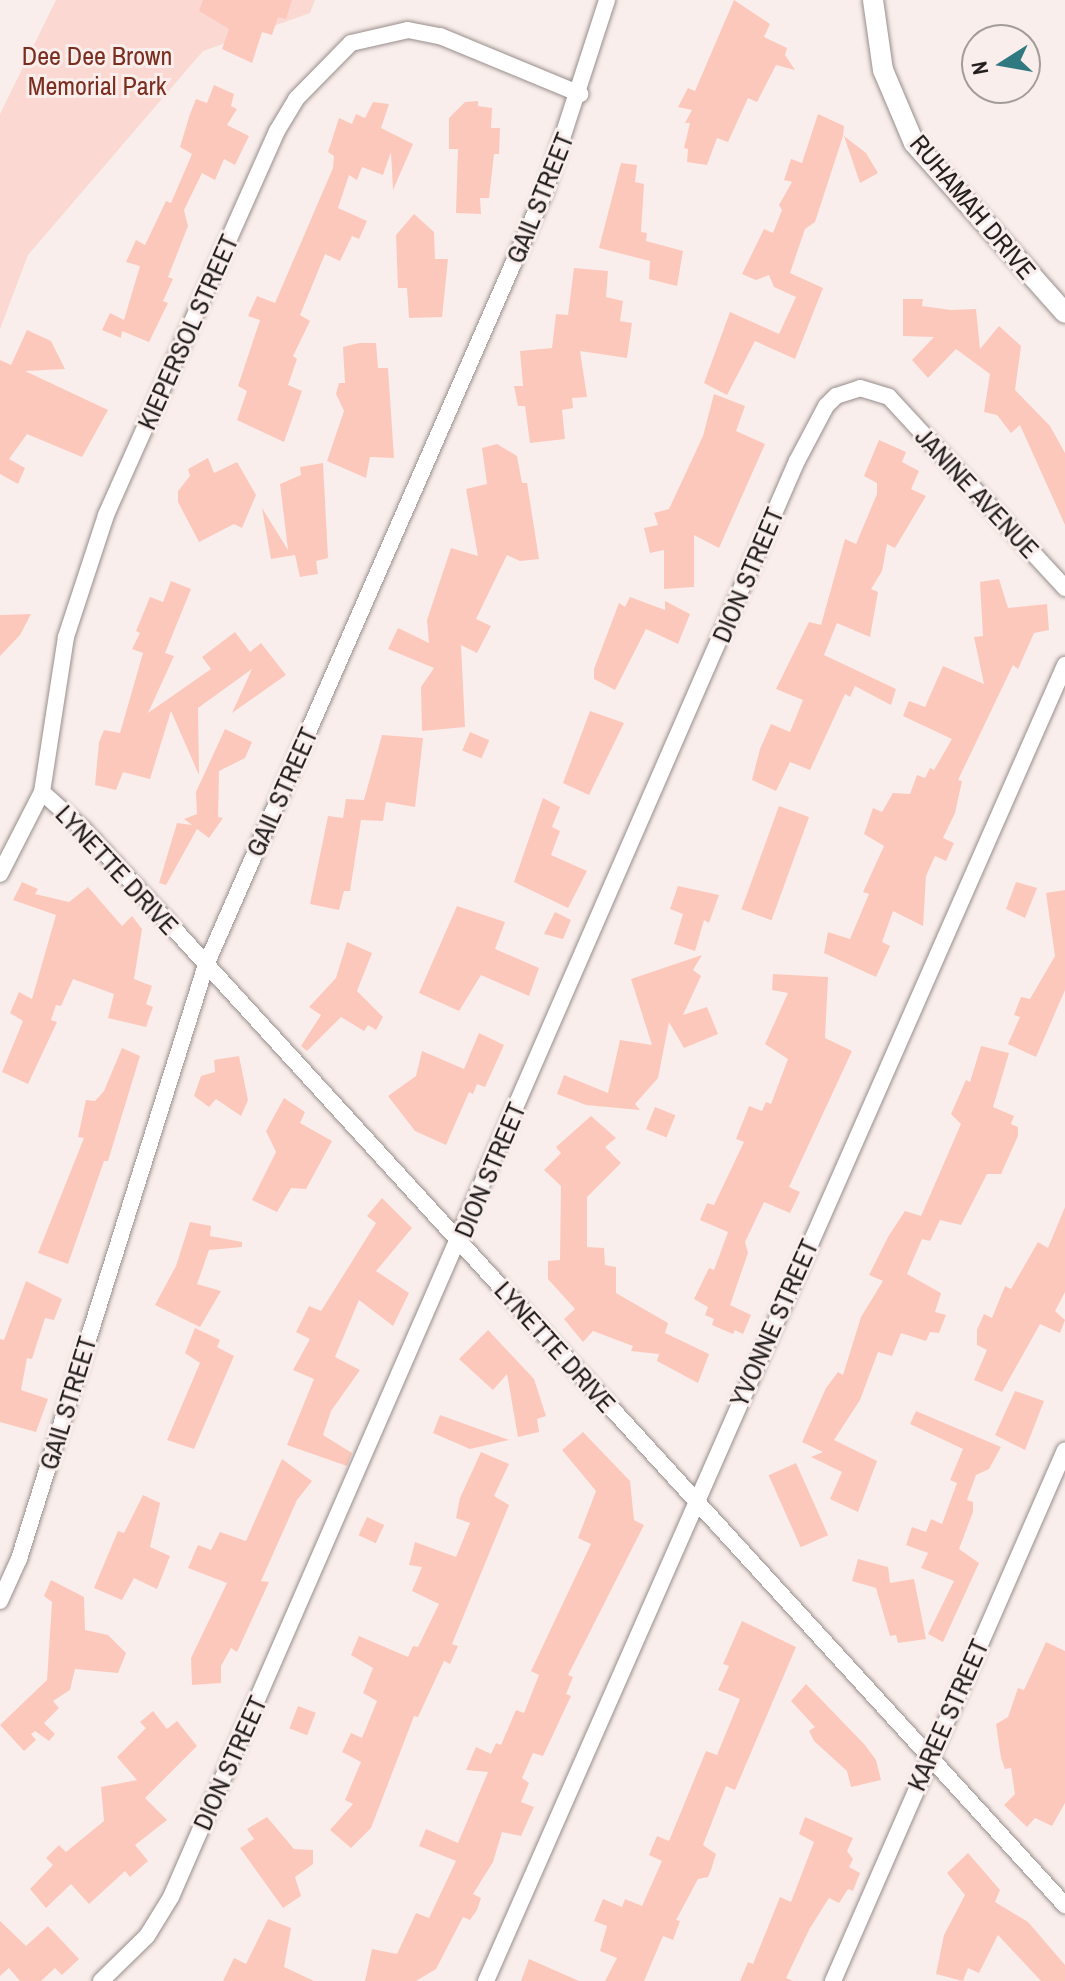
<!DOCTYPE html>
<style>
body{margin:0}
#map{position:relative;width:1065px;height:1981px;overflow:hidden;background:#f9eeeb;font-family:"Archivo Narrow",sans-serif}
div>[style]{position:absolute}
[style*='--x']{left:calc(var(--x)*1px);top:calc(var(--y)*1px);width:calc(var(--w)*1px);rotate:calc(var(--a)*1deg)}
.green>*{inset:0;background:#fbd9d2}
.building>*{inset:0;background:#fdc8bc;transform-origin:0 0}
.roads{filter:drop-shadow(0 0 2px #988e8c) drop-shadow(0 0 2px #988e8c)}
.minor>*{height:16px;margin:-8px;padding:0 8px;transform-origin:8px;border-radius:8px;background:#fff}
.tertiary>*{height:20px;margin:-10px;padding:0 10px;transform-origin:10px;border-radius:10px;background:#fff}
span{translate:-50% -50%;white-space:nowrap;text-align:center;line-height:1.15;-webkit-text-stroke:6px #f9eeeb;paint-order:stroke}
.park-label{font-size:26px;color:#792e20}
.street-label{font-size:26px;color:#221f1e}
.north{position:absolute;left:961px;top:24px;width:80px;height:80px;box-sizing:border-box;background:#f9eeeb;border:2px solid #a39b99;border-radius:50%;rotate:259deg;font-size:22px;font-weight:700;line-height:32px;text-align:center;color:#221f1e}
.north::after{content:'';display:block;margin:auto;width:28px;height:36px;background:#317981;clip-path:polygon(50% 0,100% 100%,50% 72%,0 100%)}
</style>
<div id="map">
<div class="green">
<i style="clip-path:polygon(56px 0,315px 0,310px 13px,203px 51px,28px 255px,0 329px,0 114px)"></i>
</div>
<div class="building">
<i style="clip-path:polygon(203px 0,292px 0,286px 19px,278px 17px,272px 35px,262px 32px,252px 63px,222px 49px,229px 29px,199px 11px)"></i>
<i style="clip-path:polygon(734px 0,770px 24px,764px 37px,787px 48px,785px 55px,795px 70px,776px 65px,757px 102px,748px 98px,728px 142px,717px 138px,707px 165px,687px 162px,688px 149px,684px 148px,690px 123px,685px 123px,692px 110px,678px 107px,688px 88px,695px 91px)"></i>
<i style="clip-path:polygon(214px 85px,234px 94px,231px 106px,237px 109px,227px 125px,249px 136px,235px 165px,224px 159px,215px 180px,202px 173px,184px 210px,188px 226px,168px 277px,173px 279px,163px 301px,168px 303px,149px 342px,122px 331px,121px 338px,102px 330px,110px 313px,124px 320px,140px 266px,126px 262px,136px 240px,145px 245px,166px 201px,171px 203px,192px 154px,180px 147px,190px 114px,196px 99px,207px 103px)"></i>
<i style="clip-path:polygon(478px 101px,478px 106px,492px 108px,491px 128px,500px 128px,499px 154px,494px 154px,489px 198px,480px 198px,481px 214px,456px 213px,458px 149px,449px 149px,449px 118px,465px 102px)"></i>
<i style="clip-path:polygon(373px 102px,389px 104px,381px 128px,413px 144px,393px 190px,391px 152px,383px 175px,362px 167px,357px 180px,349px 175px,338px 208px,367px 221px,359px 239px,352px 236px,340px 261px,325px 254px,300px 315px,310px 321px,293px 356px,297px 359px,288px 385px,302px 391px,284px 442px,237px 420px,247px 391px,238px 386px,260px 320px,248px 316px,257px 296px,275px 303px,333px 168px,334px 156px,328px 152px,339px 118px,352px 124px,356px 114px,365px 118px)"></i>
<i style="clip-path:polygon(818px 114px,844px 126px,843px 136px,815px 222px,805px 229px,790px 273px,823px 288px,795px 359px,755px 341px,727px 395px,704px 383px,730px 312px,779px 334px,796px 297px,774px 287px,769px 275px,756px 280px,742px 274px,764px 229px,773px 233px,782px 210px,779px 205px,792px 182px,784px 180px,791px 159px,802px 163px)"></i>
<i style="clip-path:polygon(844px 136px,866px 153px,878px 173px,860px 183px)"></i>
<i style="clip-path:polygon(621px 163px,637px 165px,635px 182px,644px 184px,641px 232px,647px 233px,646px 241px,683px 251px,677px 286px,649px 279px,650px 261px,599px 248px)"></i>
<i style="clip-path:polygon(414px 214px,434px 232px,435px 259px,448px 259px,442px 317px,409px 318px,407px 288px,398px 288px,396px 235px)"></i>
<i style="clip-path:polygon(574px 268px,608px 271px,606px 297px,623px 301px,620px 321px,632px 323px,627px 358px,580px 351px,587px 397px,572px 398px,573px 408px,562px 410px,565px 439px,530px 443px,525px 406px,518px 406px,514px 386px,523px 386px,520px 351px,552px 348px,556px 314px,568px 315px)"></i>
<i style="clip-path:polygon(903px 299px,923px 299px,922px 306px,951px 310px,976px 309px,980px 349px,999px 326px,1021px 346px,1015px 390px,1050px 426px,1065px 453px,1065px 525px,1020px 425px,1011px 433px,997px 415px,984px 412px,990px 374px,956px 349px,928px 378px,912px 360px,934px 337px,903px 336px)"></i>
<i style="clip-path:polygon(27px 330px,51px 341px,65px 369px,25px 371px,108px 410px,82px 457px,27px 434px,9px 459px,25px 468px,18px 484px,0 474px,0 360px,11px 365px)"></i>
<i style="clip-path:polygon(359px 343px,376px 343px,378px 368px,388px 368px,394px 458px,370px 457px,366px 478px,327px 461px,344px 411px,336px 394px,339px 383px,345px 383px,343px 347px)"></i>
<i style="clip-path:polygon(714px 394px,745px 406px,736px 431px,765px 444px,719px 548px,694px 535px,694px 587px,664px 589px,664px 550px,650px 553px,644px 528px,658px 525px,654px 513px,669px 509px,703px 436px)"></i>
<i style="clip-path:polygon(879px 440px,906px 452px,902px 462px,919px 471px,911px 489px,926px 496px,895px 548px,887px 544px,882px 571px,871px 589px,878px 592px,870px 637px,837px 623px,824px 655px,896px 689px,891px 705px,855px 686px,850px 697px,845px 694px,810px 770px,790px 762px,776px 791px,752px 780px,760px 749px,771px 724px,790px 732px,803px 700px,776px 689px,809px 622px,821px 625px,845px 539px,856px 544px,877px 494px,877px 483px,864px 476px)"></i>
<i style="clip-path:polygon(497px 444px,517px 456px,522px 483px,527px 483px,539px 559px,520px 561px,507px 555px,476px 619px,491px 626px,477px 653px,461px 645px,465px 727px,422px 731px,421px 687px,434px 668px,388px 649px,398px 628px,429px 643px,427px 620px,451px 548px,478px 556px,466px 489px,487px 484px,482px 448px)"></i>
<i style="clip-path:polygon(208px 458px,214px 473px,237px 462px,256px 495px,242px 528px,234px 524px,199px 542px,178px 502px,178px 491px,190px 476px,188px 469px)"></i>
<i style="clip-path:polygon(323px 463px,328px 558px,316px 561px,318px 574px,300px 577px,295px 555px,271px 559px,262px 508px,288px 550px,280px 484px,301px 475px,300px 467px)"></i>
<i style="clip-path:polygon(999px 579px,1008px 608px,1047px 604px,1049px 630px,1034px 633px,1018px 669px,1013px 665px,958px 780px,962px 781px,955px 813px,943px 838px,954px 843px,946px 861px,935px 856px,926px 876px,923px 926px,893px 911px,882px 942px,890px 946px,876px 977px,824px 953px,828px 932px,850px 939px,869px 894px,863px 892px,884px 846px,864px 834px,873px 808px,882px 812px,893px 793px,910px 794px,917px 775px,925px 778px,930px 768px,934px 770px,952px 739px,903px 716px,909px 701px,925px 707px,943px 666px,984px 684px,974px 637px,983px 636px,980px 582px)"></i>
<i style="clip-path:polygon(171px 581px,191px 589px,165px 653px,174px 656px,148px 713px,211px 669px,202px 657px,235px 632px,250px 652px,261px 643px,286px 675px,232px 713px,252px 669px,198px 708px,199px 775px,171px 711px,150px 779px,123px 772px,116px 790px,95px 785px,99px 742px,104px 730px,120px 733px,143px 653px,132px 649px,140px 633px,136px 631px,150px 597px,163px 602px)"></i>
<i style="clip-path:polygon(630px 597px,665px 610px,665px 601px,690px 614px,678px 644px,646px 629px,615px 690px,594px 679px,594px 669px,619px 603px,625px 607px)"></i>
<i style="clip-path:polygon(31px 614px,20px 635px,0 656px,0 615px)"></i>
<i style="clip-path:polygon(590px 711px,624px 723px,589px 795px,563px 783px)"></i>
<i style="clip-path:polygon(225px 729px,252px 742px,245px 758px,219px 771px,218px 817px,223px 818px,209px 838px,197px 829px,166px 885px,159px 883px,177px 823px,192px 825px,184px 819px,197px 814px,196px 792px)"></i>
<i style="left:470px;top:732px;width:21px;height:20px;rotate:23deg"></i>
<i style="clip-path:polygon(382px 735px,423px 738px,415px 807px,386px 802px,383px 821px,361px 820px,350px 891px,344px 891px,339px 910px,310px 904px,328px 816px,343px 818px,346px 799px,364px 800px)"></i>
<i style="clip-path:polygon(543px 798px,560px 807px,552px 827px,560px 831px,551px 855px,587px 871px,568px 908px,514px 882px)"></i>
<i style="left:779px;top:806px;width:32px;height:110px;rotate:20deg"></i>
<i style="clip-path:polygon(22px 882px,38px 889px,35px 894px,69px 902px,88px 887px,122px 926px,132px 916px,142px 929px,134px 979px,152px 986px,146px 1004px,153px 1007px,146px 1027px,108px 1018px,114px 994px,73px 979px,61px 1006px,56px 1005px,51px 1020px,57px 1022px,28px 1084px,2px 1072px,23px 1021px,10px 1013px,19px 992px,32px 999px,56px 915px,13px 900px)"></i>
<i style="clip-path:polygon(1016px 882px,1037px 888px,1025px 918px,1006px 909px)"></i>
<i style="clip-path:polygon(678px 886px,719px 895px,709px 923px,704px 920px,695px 951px,674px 944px,683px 914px,670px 909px)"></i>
<i style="clip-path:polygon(1065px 890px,1065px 990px,1036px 1057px,1008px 1044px,1020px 1017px,1014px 1015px,1021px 997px,1030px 999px,1055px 956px,1046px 893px)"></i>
<i style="clip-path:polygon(457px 906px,505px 922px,495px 949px,539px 968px,529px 996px,481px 975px,459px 1011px,419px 993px)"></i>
<i style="clip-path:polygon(555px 912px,571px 920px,563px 939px,544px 934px)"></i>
<i style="clip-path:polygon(347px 942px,372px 953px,357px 991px,383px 1017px,376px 1030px,368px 1025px,364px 1031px,341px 1017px,307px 1051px,301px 1046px,321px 1015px,309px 1007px,336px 978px)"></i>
<i style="clip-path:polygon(702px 955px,693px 970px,701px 976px,683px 1015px,707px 1007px,718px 1034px,684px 1048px,669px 1022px,658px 1078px,635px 1104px,640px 1110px,586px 1105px,557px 1094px,564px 1075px,608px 1093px,620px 1040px,652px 1045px,631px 979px)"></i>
<i style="clip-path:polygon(773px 974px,828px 977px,825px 1038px,852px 1051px,789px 1187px,800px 1192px,790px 1213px,764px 1202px,745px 1242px,748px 1253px,730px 1305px,751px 1315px,743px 1334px,735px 1330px,733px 1334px,712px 1325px,714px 1319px,705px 1315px,708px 1307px,694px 1299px,709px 1268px,714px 1270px,728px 1232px,700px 1220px,707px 1203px,714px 1205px,744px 1142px,736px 1139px,749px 1106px,762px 1111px,766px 1102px,771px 1104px,788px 1059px,765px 1044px,788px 993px,772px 990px)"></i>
<i style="clip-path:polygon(479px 1033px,504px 1045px,485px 1087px,477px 1084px,473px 1094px,469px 1092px,446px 1145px,415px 1131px,388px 1096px,416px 1076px,422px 1051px,464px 1069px)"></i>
<i style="clip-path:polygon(981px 1046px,1009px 1053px,993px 1107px,1014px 1116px,1011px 1124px,1018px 1127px,1018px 1136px,1001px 1174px,987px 1174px,961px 1225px,940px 1220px,930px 1241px,922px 1239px,907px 1274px,941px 1293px,935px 1312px,946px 1315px,939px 1333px,930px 1332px,926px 1341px,901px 1333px,892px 1356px,878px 1352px,860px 1400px,834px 1440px,877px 1461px,858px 1512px,830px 1499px,842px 1472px,811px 1457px,823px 1452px,802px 1442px,826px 1388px,838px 1372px,843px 1375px,861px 1317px,883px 1281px,869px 1275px,888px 1237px,905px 1211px,921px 1216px,961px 1124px,951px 1114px,966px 1080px,970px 1082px)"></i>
<i style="clip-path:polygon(122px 1048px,140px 1056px,108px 1161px,104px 1161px,68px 1264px,38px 1253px,84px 1138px,78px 1137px,86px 1100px,95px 1101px,104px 1091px)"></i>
<i style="clip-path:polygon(239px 1056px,248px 1100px,241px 1116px,216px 1099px,209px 1107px,194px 1096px,201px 1076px,215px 1072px,214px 1060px)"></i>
<i style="clip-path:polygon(284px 1098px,305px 1112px,300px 1123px,332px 1141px,306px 1189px,291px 1188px,277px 1212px,252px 1200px,276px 1152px,266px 1131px)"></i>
<i style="left:655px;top:1107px;width:22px;height:24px;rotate:22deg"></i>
<i style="clip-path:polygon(591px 1116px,616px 1138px,605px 1147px,621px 1163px,587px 1197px,587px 1247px,604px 1248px,605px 1265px,616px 1267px,616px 1293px,668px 1323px,665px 1333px,709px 1354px,698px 1383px,657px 1361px,659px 1354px,631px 1351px,633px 1346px,593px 1331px,583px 1342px,564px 1319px,575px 1309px,548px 1279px,548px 1261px,560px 1260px,561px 1186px,544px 1170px,561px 1153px,556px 1147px)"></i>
<i style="clip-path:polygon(382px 1198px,412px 1228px,376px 1271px,409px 1293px,393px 1326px,359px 1300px,335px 1357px,360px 1370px,331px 1411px,323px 1435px,352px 1453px,347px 1466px,287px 1445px,314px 1379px,293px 1370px,310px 1339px,296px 1332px,309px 1306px,321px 1311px,376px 1223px,367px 1216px)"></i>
<i style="clip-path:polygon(1065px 1207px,1065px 1292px,1055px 1311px,1065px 1320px,1060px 1333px,1040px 1324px,1002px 1392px,974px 1380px,987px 1350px,977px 1345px,977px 1330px,984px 1314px,992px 1318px,1005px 1286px,1011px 1289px,1038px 1242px,1048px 1248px)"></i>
<i style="clip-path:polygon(190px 1222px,211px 1226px,210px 1236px,242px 1242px,242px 1247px,209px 1250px,197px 1284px,221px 1291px,200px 1327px,155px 1305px,176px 1266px)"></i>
<i style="clip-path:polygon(26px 1281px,62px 1299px,54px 1320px,45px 1318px,32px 1359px,27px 1358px,21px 1390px,48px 1399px,36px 1432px,0 1422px,0 1339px,4px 1340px)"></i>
<i style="clip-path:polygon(195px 1328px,220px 1340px,217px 1347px,234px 1356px,194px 1449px,167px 1440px,200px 1363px,185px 1353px)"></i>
<i style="clip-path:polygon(488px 1330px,534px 1379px,546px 1416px,537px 1419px,539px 1432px,518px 1437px,507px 1374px,493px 1390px,459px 1359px)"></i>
<i style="clip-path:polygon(1015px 1391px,1044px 1401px,1025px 1450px,995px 1435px)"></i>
<i style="clip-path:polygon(916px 1411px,1001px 1447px,989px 1469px,976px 1475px,967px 1500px,973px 1502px,973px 1512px,959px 1549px,979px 1563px,943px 1642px,928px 1634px,954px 1581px,921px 1568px,928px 1553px,906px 1545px,912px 1527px,926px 1532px,931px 1519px,942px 1524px,957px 1483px,950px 1480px,963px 1449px,910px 1424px)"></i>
<i style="clip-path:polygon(440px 1415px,509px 1440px,470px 1449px,433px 1433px)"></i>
<i style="clip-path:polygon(583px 1432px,630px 1481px,634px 1520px,644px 1525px,568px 1675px,573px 1677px,566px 1694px,571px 1696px,543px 1756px,533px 1753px,522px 1778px,529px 1783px,521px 1802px,534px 1807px,521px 1836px,502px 1832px,493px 1862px,473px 1894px,481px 1898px,477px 1910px,470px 1920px,463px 1917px,436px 1969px,416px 1981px,365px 1981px,372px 1949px,397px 1954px,416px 1913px,429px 1918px,456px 1861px,419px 1846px,426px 1829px,458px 1843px,488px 1772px,466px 1770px,476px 1747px,491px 1754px,496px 1743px,501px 1745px,516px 1710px,524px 1713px,539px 1675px,531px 1671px,591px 1544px,578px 1538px,596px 1491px,562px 1450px)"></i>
<i style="clip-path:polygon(481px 1452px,509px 1464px,494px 1496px,509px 1505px,452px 1644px,458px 1646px,450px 1664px,444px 1661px,418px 1717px,414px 1716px,371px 1828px,351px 1848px,330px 1830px,353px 1804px,345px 1800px,361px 1762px,342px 1752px,351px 1733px,362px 1738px,377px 1701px,363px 1693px,373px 1668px,351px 1655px,359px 1636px,408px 1657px,413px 1646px,418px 1647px,439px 1604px,412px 1591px,422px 1567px,409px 1565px,415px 1542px,456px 1557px,470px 1523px,456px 1518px,460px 1498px)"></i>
<i style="clip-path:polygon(282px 1459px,312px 1481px,297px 1500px,261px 1581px,269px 1582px,237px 1652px,231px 1648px,221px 1666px,221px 1683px,192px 1685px,191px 1658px,227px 1583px,188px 1568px,198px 1545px,211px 1550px,220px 1532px,246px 1541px)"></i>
<i style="left:796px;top:1463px;width:79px;height:30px;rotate:66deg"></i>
<i style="clip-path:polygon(143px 1495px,160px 1503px,150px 1547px,170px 1556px,157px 1589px,134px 1578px,122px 1600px,94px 1588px,118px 1531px,124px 1533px)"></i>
<i style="left:367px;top:1517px;width:19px;height:20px;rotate:25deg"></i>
<i style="clip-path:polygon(858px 1559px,888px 1567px,890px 1583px,914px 1579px,926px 1639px,898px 1643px,896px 1635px,890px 1636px,876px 1588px,852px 1581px)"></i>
<i style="clip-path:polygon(51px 1580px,84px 1597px,85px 1630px,108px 1635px,126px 1653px,118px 1673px,75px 1669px,70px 1690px,53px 1701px,59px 1708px,44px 1723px,55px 1734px,49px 1741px,35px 1731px,31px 1734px,36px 1740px,24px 1751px,0 1725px,47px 1680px,52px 1602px,44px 1596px)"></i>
<i style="clip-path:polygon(742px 1621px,796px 1647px,735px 1790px,726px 1786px,703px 1845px,716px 1854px,711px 1870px,708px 1877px,698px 1879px,676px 1920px,680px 1921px,673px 1940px,663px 1936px,644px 1981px,605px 1981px,617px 1958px,600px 1951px,607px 1926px,594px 1921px,603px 1899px,622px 1907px,625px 1899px,642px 1906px,662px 1861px,649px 1855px,657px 1836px,669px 1841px,706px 1751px,717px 1755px,740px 1699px,718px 1690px,729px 1666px,723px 1664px)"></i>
<i style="clip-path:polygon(1046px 1642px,1065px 1651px,1065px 1803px,1052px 1826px,1035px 1818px,1027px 1827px,1004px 1805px,1015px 1794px,1011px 1768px,1005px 1769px,1001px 1758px,996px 1724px,1008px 1717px,1018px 1688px,1024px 1690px)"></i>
<i style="clip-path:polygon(806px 1684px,865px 1745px,876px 1760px,881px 1780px,851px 1787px,847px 1771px,814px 1741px,809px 1731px,815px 1727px,791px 1701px)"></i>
<i style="left:298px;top:1706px;width:19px;height:24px;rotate:21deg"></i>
<i style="clip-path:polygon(153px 1711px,167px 1729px,177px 1721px,197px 1746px,145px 1798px,167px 1820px,135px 1845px,148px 1861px,130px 1877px,125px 1871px,89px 1904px,71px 1884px,46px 1908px,30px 1889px,53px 1865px,46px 1858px,59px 1845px,66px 1852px,104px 1821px,101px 1787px,137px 1780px,117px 1757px,146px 1728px,140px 1722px)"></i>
<i style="clip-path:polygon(267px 1817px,294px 1849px,313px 1850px,313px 1864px,295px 1877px,301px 1896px,283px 1908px,240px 1848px,254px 1839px,247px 1829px)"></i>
<i style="clip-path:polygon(805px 1817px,853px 1838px,847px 1851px,853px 1859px,849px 1867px,860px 1873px,853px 1891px,848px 1889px,839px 1903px,829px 1898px,810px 1928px,786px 1978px,793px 1981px,740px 1981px,748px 1962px,753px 1964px,780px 1897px,791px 1902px,814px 1842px,799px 1834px)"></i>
<i style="clip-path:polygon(968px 1853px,1000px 1890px,995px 1902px,1028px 1922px,1065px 1965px,1065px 1981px,1041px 1981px,998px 1935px,979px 1973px,968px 1968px,963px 1981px,936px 1974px,944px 1935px,965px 1895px,947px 1873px)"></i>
<i style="clip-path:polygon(268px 1919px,291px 1928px,284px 1967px,314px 1981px,223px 1981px,234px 1958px,246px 1964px)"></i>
<i style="clip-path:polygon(0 1921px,26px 1946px,48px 1926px,79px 1959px,62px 1975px,55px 1968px,41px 1981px,20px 1981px,9px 1968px,0 1976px)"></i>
<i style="clip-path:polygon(529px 1959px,579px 1981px,521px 1981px)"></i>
</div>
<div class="roads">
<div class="minor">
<i style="--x:42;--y:792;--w:55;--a:42.1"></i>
<i style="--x:83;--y:829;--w:1457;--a:47.62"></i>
<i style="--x:0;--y:874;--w:92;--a:-62.9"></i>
<i style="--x:42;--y:792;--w:157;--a:-81.2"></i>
<i style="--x:66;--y:637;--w:128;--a:-71.8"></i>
<i style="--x:106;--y:515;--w:420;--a:-66"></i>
<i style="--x:277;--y:131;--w:37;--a:-59"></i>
<i style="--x:296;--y:99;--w:78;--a:-45.5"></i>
<i style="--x:351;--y:43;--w:58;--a:-12.8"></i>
<i style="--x:408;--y:30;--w:33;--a:11"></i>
<i style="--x:440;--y:36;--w:152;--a:22.5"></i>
<i style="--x:0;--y:1601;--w:46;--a:-65.7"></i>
<i style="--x:19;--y:1559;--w:623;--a:-72.53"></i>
<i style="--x:206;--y:965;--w:845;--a:-66.35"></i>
<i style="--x:545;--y:191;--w:201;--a:-72"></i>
<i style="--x:101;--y:1981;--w:64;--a:-44.4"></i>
<i style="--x:147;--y:1936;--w:46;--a:-58.4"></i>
<i style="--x:171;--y:1897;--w:1567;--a:-66.45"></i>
<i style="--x:797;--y:461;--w:62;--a:-62.2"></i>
<i style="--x:826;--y:406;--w:14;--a:-45"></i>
<i style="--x:836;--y:396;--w:25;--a:-18"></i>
<i style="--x:860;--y:388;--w:30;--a:17"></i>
<i style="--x:889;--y:397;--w:260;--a:47.3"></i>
<i style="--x:486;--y:1981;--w:1438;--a:-66.25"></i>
<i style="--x:833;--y:1981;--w:579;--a:-66.4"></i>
</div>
<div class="tertiary">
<i style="--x:873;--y:0;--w:71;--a:81.9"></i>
<i style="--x:883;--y:70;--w:79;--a:67"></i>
<i style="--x:914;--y:143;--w:227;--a:48.4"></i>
</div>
</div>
<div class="park-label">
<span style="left:97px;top:71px">Dee Dee Brown<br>Memorial Park</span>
</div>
<div class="street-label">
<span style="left:540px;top:198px;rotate:-68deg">GAIL STREET</span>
<span style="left:973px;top:207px;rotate:50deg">RUHAMAH DRIVE</span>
<span style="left:188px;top:332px;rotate:-66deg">KIEPERSOL STREET</span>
<span style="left:977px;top:493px;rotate:47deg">JANINE AVENUE</span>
<span style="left:748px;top:575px;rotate:-67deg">DION STREET</span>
<span style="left:282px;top:792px;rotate:-66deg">GAIL STREET</span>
<span style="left:117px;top:870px;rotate:47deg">LYNETTE DRIVE</span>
<span style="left:490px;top:1170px;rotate:-67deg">DION STREET</span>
<span style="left:774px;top:1323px;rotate:-66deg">YVONNE STREET</span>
<span style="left:555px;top:1347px;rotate:48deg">LYNETTE DRIVE</span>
<span style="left:68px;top:1403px;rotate:-73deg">GAIL STREET</span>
<span style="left:948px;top:1715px;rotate:-66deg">KAREE STREET</span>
<span style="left:230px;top:1763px;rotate:-66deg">DION STREET</span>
</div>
<div class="north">N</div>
</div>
